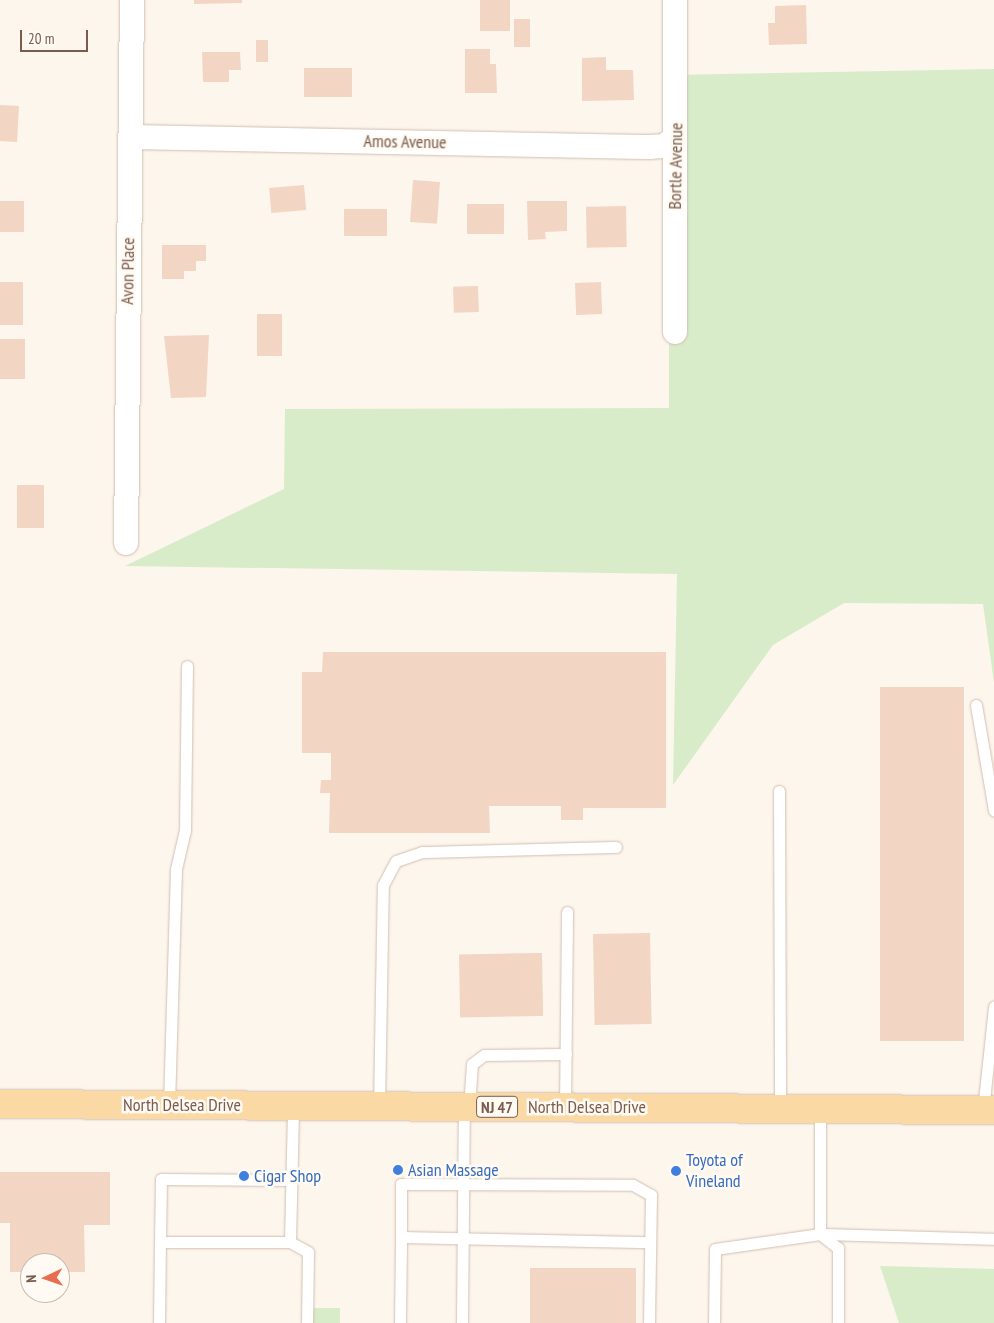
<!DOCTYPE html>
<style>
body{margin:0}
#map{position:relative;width:994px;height:1323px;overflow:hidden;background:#fdf6ec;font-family:"PT Sans Narrow",sans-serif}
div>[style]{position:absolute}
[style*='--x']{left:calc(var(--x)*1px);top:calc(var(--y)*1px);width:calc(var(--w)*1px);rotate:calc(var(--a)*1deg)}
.green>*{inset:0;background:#d8ecc9;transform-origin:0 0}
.building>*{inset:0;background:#f3d5c3;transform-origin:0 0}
.roads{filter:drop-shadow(0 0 1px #d1beb0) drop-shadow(0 0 1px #d1beb0)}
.service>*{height:11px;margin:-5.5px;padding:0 5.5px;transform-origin:5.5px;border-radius:5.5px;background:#fff}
.minor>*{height:24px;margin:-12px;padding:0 12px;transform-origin:12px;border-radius:12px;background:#fff}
.primary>*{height:28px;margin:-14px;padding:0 14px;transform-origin:14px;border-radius:14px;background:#fbd9a5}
.dots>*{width:14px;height:14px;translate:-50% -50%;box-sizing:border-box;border:2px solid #fffaf3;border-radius:50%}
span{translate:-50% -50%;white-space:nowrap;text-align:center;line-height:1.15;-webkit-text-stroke:5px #fffaf3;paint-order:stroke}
.shield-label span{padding:1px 4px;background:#fffaf3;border:1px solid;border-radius:4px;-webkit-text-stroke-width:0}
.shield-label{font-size:16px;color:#7a5c4d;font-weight:700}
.street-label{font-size:18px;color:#7a5c4d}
.shop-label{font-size:18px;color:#366cbe}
.left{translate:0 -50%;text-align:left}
.north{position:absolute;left:20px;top:1253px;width:50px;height:50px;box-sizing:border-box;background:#fffaf3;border:1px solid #cabbb1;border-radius:50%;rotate:267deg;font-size:14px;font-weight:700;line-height:20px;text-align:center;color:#7a5c4d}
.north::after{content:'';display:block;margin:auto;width:18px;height:22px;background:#e76f51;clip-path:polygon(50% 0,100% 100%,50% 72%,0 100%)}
.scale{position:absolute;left:20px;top:30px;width:68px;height:22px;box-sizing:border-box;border:2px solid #7a5c4d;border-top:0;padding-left:6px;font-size:15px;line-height:18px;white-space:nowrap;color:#7a5c4d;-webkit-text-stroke:4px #fffaf3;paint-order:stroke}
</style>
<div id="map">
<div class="green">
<i style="clip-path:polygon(994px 69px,994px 683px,983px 604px,844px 603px,773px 645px,673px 785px,677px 574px,125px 566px,284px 489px,285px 409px,669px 408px,669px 75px)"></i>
<i style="clip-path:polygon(880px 1266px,994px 1269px,994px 1323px,899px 1323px)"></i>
<i style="left:340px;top:1308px;width:15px;height:33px;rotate:90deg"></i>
</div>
<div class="building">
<i style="clip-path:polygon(194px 0,242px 0,242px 3px,194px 4px)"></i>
<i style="left:480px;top:0;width:30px;height:31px"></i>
<i style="clip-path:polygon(806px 5px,807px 44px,769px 45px,768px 23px,775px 23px,775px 6px)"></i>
<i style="left:514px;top:19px;width:16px;height:28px"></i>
<i style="left:256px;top:40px;width:12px;height:22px"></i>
<i style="clip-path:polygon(465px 49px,490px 49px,490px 64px,496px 64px,497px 93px,465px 93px)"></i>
<i style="clip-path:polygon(202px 52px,240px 52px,241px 70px,229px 70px,229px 82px,203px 82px)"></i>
<i style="clip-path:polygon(606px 57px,606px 70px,633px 70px,634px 100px,582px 101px,582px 58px)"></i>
<i style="left:352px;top:68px;width:29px;height:48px;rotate:90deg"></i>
<i style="left:0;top:105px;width:19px;height:36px;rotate:3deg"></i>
<i style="left:413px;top:180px;width:27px;height:42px;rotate:4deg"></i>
<i style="left:304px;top:185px;width:25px;height:35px;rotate:85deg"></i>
<i style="left:0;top:201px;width:24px;height:31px"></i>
<i style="clip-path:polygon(527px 201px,567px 201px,567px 231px,545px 232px,546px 239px,528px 240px)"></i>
<i style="left:504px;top:204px;width:30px;height:37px;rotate:90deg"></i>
<i style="left:626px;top:206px;width:41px;height:40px;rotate:89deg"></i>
<i style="left:387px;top:209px;width:27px;height:43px;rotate:90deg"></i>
<i style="clip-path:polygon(162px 245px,206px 245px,206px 261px,196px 261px,196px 271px,184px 271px,184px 279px,162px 279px)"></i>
<i style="left:0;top:282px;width:23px;height:43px"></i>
<i style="left:601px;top:282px;width:32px;height:26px;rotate:88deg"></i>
<i style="left:478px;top:286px;width:26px;height:25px;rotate:88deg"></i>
<i style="left:257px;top:314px;width:25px;height:42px"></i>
<i style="clip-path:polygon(209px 335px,206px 397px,171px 398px,164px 336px)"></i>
<i style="left:0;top:339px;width:25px;height:40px"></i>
<i style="left:17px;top:485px;width:27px;height:43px"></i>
<i style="clip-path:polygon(323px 652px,666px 652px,666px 808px,583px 808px,583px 820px,561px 820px,561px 806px,489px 806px,490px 833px,329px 833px,330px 793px,320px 793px,321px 780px,331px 780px,331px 753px,302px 753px,302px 672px,322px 672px)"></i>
<i style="left:880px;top:687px;width:84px;height:354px"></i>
<i style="left:650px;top:933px;width:91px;height:57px;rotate:89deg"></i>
<i style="left:542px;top:953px;width:63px;height:83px;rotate:89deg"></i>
<i style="clip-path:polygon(0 1172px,110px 1172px,110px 1225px,84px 1225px,85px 1272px,60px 1272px,60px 1263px,30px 1263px,30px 1272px,10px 1272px,10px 1223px,0 1223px)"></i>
<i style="left:530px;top:1268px;width:106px;height:55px"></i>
</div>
<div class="roads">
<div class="service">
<i style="--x:976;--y:705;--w:107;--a:80.3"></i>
<i style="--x:779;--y:791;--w:318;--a:89.8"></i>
<i style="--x:169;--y:1105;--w:236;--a:-88.3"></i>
<i style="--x:176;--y:869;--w:40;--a:-77"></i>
<i style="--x:185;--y:830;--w:164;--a:-89.3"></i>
<i style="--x:379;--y:1106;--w:221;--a:-89"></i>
<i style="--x:383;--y:885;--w:27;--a:-62"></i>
<i style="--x:396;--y:861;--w:28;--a:-19"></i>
<i style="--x:422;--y:852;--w:194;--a:-1.5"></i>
<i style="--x:469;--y:1107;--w:43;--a:-86"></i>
<i style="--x:472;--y:1064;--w:15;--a:-37"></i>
<i style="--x:484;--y:1055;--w:82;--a:-0.7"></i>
<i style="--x:565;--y:1107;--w:195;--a:-89.4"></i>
<i style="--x:820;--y:1109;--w:125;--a:90"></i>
<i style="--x:820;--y:1234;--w:174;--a:1.6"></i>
<i style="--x:983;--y:1110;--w:104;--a:-83.9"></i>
<i style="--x:401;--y:1237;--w:53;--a:-90"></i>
<i style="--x:401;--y:1184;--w:232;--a:0.2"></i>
<i style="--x:633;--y:1185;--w:21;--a:29"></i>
<i style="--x:651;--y:1195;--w:128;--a:90.9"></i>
<i style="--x:160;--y:1242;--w:63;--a:-89.1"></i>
<i style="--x:161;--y:1179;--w:131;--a:0.4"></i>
<i style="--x:290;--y:1242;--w:21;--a:29"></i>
<i style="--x:308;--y:1252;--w:71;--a:90.8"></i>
<i style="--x:159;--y:1323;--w:81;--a:-89.3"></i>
<i style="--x:160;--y:1242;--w:130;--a:0"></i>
<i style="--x:290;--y:1242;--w:137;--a:-88.7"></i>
<i style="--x:400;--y:1323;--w:86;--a:-89.3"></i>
<i style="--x:401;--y:1237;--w:249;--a:1.2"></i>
<i style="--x:462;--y:1323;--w:216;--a:-89.5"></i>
<i style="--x:714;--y:1323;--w:74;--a:-89.2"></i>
<i style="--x:715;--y:1249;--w:106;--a:-8.1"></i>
<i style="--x:820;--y:1234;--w:23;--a:38"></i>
<i style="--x:838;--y:1248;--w:75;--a:90"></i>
</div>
<div class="minor">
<i style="--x:675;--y:0;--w:332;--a:90"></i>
<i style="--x:131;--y:137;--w:518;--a:1.11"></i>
<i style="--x:649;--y:147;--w:16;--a:-4"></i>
<i style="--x:665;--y:146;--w:13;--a:-42"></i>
<i style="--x:126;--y:543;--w:543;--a:-89.37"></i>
</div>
<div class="primary">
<i style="--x:0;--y:1104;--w:994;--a:0.35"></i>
</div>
</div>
<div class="dots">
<i style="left:398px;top:1170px;background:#3f7fe0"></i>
<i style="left:676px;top:1171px;background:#3f7fe0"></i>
<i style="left:244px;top:1176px;background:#3f7fe0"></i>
</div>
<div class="shield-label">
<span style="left:497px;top:1107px">NJ 47</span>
</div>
<div class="street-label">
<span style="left:405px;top:142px;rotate:1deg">Amos Avenue</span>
<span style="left:676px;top:166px;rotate:-89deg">Bortle Avenue</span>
<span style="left:128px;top:271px;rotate:-89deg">Avon Place</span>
<span style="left:182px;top:1105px">North Delsea Drive</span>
<span style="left:587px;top:1107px">North Delsea Drive</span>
</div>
<div class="shop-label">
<span class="left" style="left:686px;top:1171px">Toyota of<br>Vineland</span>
<span class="left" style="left:408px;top:1170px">Asian Massage</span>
<span class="left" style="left:254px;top:1176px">Cigar Shop</span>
</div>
<div class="north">N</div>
<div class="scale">20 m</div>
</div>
